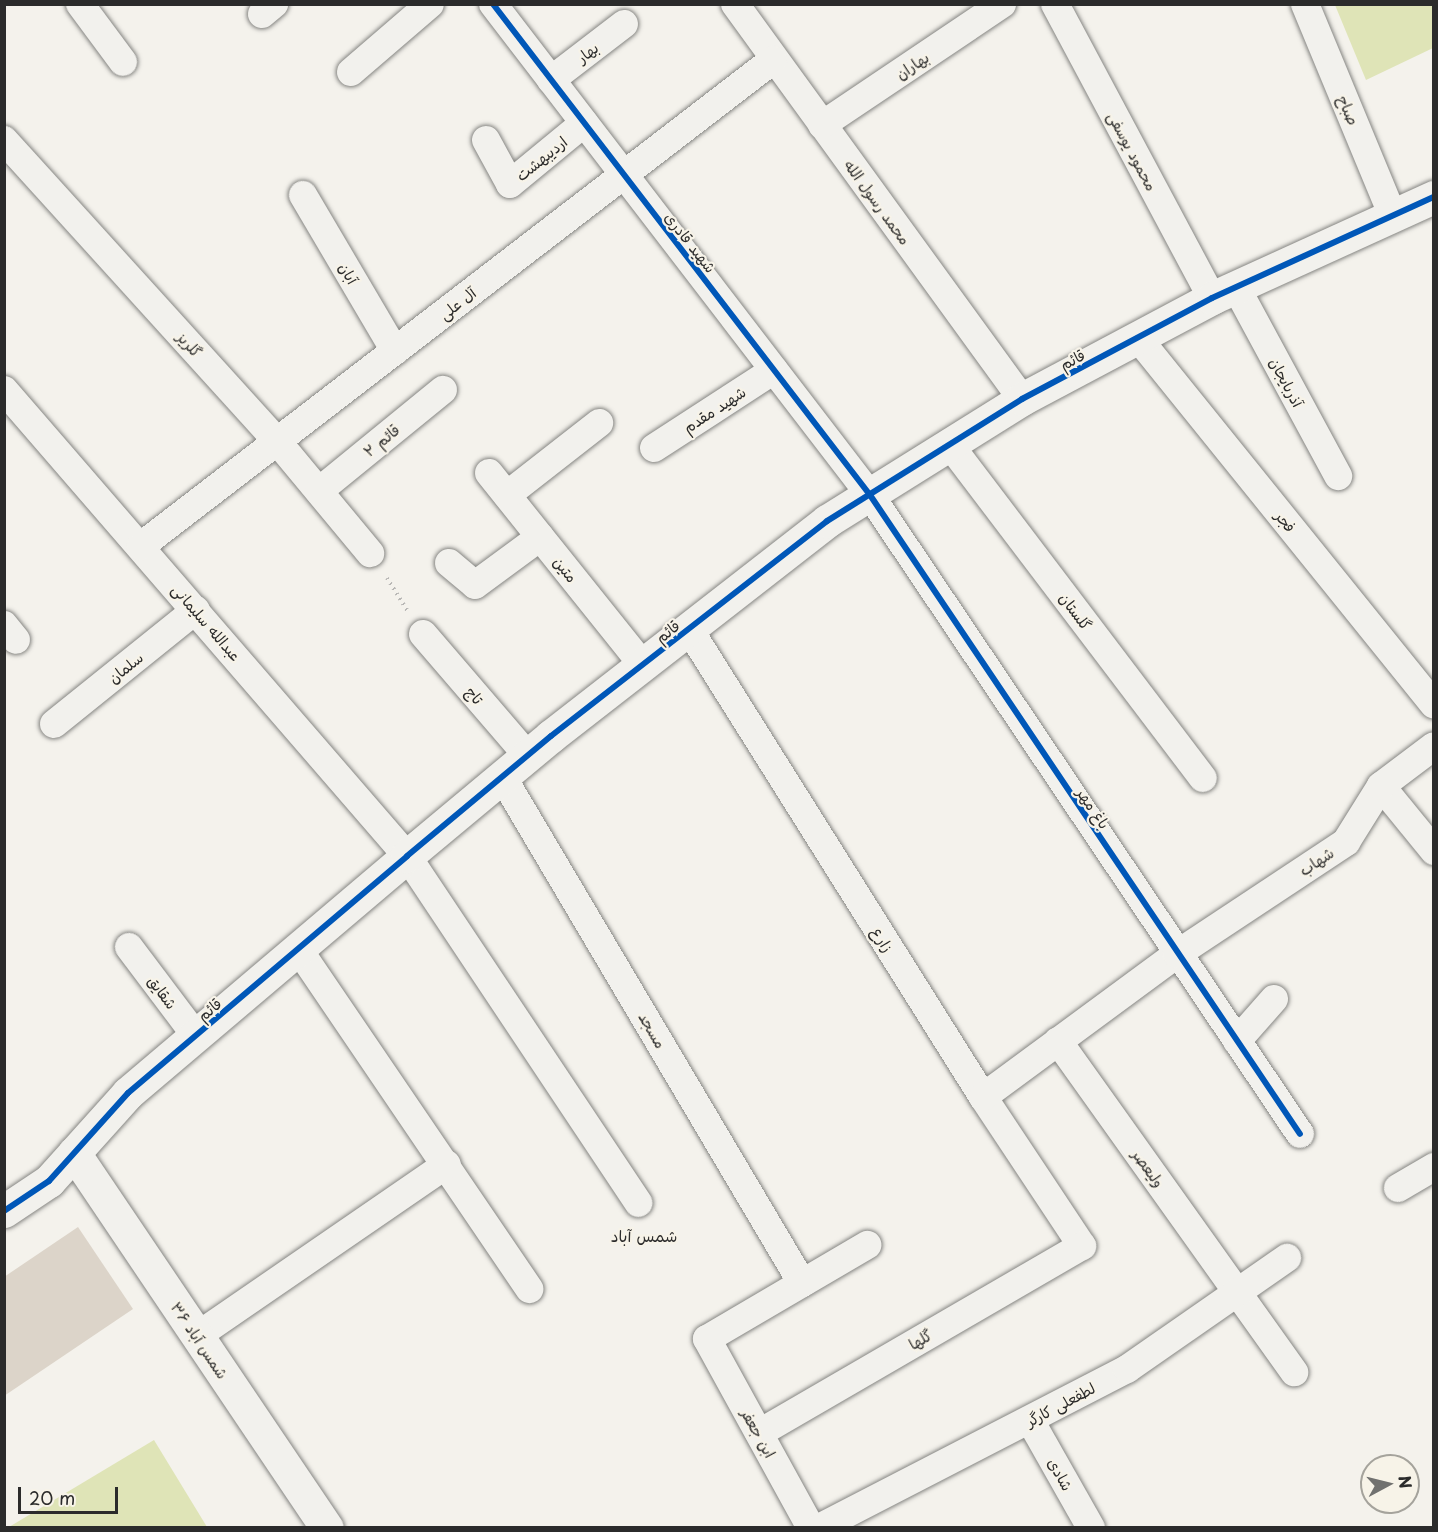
<!DOCTYPE html>
<meta charset="utf-8">
<style>
body{margin:0}
#map{position:relative;width:1438px;height:1532px;overflow:hidden;background:#f4f2ec;font-family:"Playpen Sans","Playpen Sans Arabic",sans-serif}
div>[style]{position:absolute}
[style*='--x']{left:calc(var(--x)*1px);top:calc(var(--y)*1px);width:calc(var(--w)*1px);rotate:calc(var(--a)*1deg)}
.green>*{inset:0;background:#dfe4b7}
.building>*{inset:0;background:#dcd4c9}
.path>*{height:4px;margin-top:-2px;transform-origin:0;background:repeating-linear-gradient(90deg,#b8b7b5 0 1.5px,transparent 0 6px)}
.roads{filter:drop-shadow(0 0 2px #858582) drop-shadow(0 0 2px #858582)}
.street>*{height:28px;margin:-14px;padding:0 14px;transform-origin:14px;border-radius:14px;background:#f2f1ed}
.secondary>*{height:33px;margin:-16.5px;padding:0 16.5px;transform-origin:16.5px;border-radius:16.5px;background:#f2f1ed}
.cycleway>*{height:6px;margin:-3px;padding:0 3px;transform-origin:3px;border-radius:3px;background:#0057b8}
span{translate:-50% -50%;white-space:nowrap;text-align:center;line-height:1.15;-webkit-text-stroke:4.5px #f7f3e8;paint-order:stroke}
.street-label{font-size:15px;color:#2b2b2b}
.neighbourhood-label{font-size:16px;color:#2b2b2b}
.frame{position:absolute;inset:0;border:6px solid #2b2b2b;pointer-events:none}
.north{position:absolute;left:1360px;top:1454px;width:60px;height:60px;box-sizing:border-box;background:#f7f3e8;border:2px solid #a5a39c;border-radius:50%;rotate:83deg;font-size:16px;font-weight:700;line-height:24px;text-align:center;color:#2b2b2b}
.north::after{content:'';display:block;margin:auto;width:21px;height:27px;background:#71716f;clip-path:polygon(50% 0,100% 100%,50% 72%,0 100%)}
.scale{position:absolute;left:18px;top:1487px;width:100px;height:27px;box-sizing:border-box;border:3px solid #2b2b2b;border-top:0;padding-left:8px;font-size:18px;line-height:21px;white-space:nowrap;color:#2b2b2b;-webkit-text-stroke:4px #f7f3e8;paint-order:stroke}
</style>
<div id="map">
<div class="green">
<i style="clip-path:polygon(1335px 5px,1433px 5px,1433px 48px,1366px 80px)"></i>
<i style="clip-path:polygon(154px 1440px,207px 1527px,9px 1527px)"></i>
</div>
<div class="building">
<i style="clip-path:polygon(78px 1227px,133px 1309px,4px 1396px,4px 1277px)"></i>
</div>
<div class="path">
<i style="--x:387;--y:578;--w:38;--a:58"></i>
</div>
<div class="roads">
<div class="street">
<i style="--x:80;--y:4;--w:72;--a:53.4"></i>
<i style="--x:493;--y:4;--w:619;--a:52.48"></i>
<i style="--x:870;--y:495;--w:770;--a:56.06"></i>
<i style="--x:735;--y:4;--w:488;--a:54"></i>
<i style="--x:1055;--y:4;--w:333;--a:61.9"></i>
<i style="--x:1305;--y:4;--w:230;--a:67.5"></i>
<i style="--x:262;--y:14;--w:16;--a:-40"></i>
<i style="--x:351;--y:72;--w:104;--a:-40.7"></i>
<i style="--x:551;--y:80;--w:92;--a:-37.5"></i>
<i style="--x:822;--y:125;--w:217;--a:-33.9"></i>
<i style="--x:4;--y:140;--w:406;--a:47.8"></i>
<i style="--x:277;--y:441;--w:146;--a:50.3"></i>
<i style="--x:486;--y:140;--w:50;--a:61.4"></i>
<i style="--x:510;--y:184;--w:96;--a:-39.5"></i>
<i style="--x:303;--y:195;--w:181;--a:59.5"></i>
<i style="--x:1236;--y:287;--w:215;--a:61.6"></i>
<i style="--x:1138;--y:338;--w:471;--a:51.1"></i>
<i style="--x:4;--y:390;--w:616;--a:49.15"></i>
<i style="--x:407;--y:856;--w:417;--a:56.3"></i>
<i style="--x:950;--y:445;--w:418;--a:52.8"></i>
<i style="--x:654;--y:448;--w:143;--a:-33"></i>
<i style="--x:489;--y:473;--w:246;--a:51.3"></i>
<i style="--x:319;--y:491;--w:160;--a:-39.2"></i>
<i style="--x:507;--y:495;--w:117;--a:-38"></i>
<i style="--x:141;--y:546;--w:797;--a:-37.56"></i>
<i style="--x:449;--y:563;--w:34;--a:40"></i>
<i style="--x:475;--y:585;--w:81;--a:-36.4"></i>
<i style="--x:4;--y:625;--w:19;--a:51"></i>
<i style="--x:689;--y:629;--w:553;--a:57.86"></i>
<i style="--x:983;--y:1097;--w:179;--a:56.4"></i>
<i style="--x:1082;--y:1246;--w:373;--a:149.9"></i>
<i style="--x:423;--y:634;--w:161;--a:49.3"></i>
<i style="--x:54;--y:724;--w:182;--a:-38.8"></i>
<i style="--x:503;--y:778;--w:587;--a:59.37"></i>
<i style="--x:1381;--y:786;--w:84;--a:50.8"></i>
<i style="--x:129;--y:947;--w:111;--a:53"></i>
<i style="--x:299;--y:950;--w:410;--a:55.8"></i>
<i style="--x:1058;--y:1041;--w:407;--a:54.5"></i>
<i style="--x:1237;--y:1041;--w:56;--a:-48.6"></i>
<i style="--x:983;--y:1097;--w:241;--a:-36.4"></i>
<i style="--x:1177;--y:954;--w:203;--a:-33.5"></i>
<i style="--x:1346;--y:842;--w:66;--a:-58"></i>
<i style="--x:1381;--y:786;--w:66;--a:-37"></i>
<i style="--x:1398;--y:1188;--w:42;--a:-30.3"></i>
<i style="--x:197;--y:1336;--w:303;--a:-34.5"></i>
<i style="--x:1030;--y:1420;--w:124;--a:60.5"></i>
<i style="--x:811;--y:1528;--w:216;--a:-118.8"></i>
<i style="--x:707;--y:1339;--w:186;--a:-30.4"></i>
<i style="--x:819;--y:1528;--w:347;--a:-27.3"></i>
<i style="--x:1127;--y:1369;--w:195;--a:-34.8"></i>
</div>
<div class="secondary">
<i style="--x:74;--y:1153;--w:452;--a:56"></i>
<i style="--x:4;--y:1211;--w:54;--a:-33.7"></i>
<i style="--x:49;--y:1181;--w:118;--a:-48.1"></i>
<i style="--x:128;--y:1093;--w:366;--a:-40.3"></i>
<i style="--x:407;--y:856;--w:187;--a:-39.8"></i>
<i style="--x:551;--y:736;--w:350;--a:-37.9"></i>
<i style="--x:827;--y:521;--w:230;--a:-32"></i>
<i style="--x:1022;--y:399;--w:215;--a:-28"></i>
<i style="--x:1212;--y:298;--w:244;--a:-24.5"></i>
</div>
</div>
<div class="cycleway">
<i style="--x:493;--y:4;--w:619;--a:52.48"></i>
<i style="--x:870;--y:495;--w:770;--a:56.06"></i>
<i style="--x:4;--y:1211;--w:54;--a:-33.7"></i>
<i style="--x:49;--y:1181;--w:118;--a:-48.1"></i>
<i style="--x:128;--y:1093;--w:366;--a:-40.3"></i>
<i style="--x:407;--y:856;--w:187;--a:-39.8"></i>
<i style="--x:551;--y:736;--w:350;--a:-37.9"></i>
<i style="--x:827;--y:521;--w:230;--a:-32"></i>
<i style="--x:1022;--y:399;--w:215;--a:-28"></i>
<i style="--x:1212;--y:298;--w:244;--a:-24.5"></i>
</div>
<div class="street-label">
<span style="left:587px;top:52px;rotate:-38deg">بهار</span>
<span style="left:912px;top:65px;rotate:-34deg">بهاران</span>
<span style="left:1349px;top:110px;rotate:67deg">صباح</span>
<span style="left:1133px;top:151px;rotate:62deg">محمود یوسفی</span>
<span style="left:541px;top:158px;rotate:-39deg">اردیبهشت</span>
<span style="left:878px;top:202px;rotate:54deg">محمد رسول الله</span>
<span style="left:691px;top:242px;rotate:52deg">شهید قادری</span>
<span style="left:349px;top:273px;rotate:60deg">آبان</span>
<span style="left:457px;top:303px;rotate:-38deg">آل علی</span>
<span style="left:190px;top:344px;rotate:48deg">گلریز</span>
<span style="left:1072px;top:359px;rotate:-28deg">قائم</span>
<span style="left:1287px;top:382px;rotate:62deg">آذربایجان</span>
<span style="left:714px;top:409px;rotate:-33deg">شهید مقدم</span>
<span style="left:381px;top:440px;rotate:-39deg">قائم ۲</span>
<span style="left:1286px;top:521px;rotate:51deg">فجر</span>
<span style="left:566px;top:569px;rotate:51deg">متین</span>
<span style="left:1076px;top:611px;rotate:53deg">گلستان</span>
<span style="left:207px;top:622px;rotate:49deg">عبدالله سلیمانی</span>
<span style="left:667px;top:631px;rotate:-38deg">قائم</span>
<span style="left:125px;top:667px;rotate:-39deg">سلمان</span>
<span style="left:475px;top:695px;rotate:49deg">تاج</span>
<span style="left:1094px;top:808px;rotate:56deg">باغ مهر</span>
<span style="left:1316px;top:861px;rotate:-34deg">شهاب</span>
<span style="left:883px;top:939px;rotate:58deg">زارع</span>
<span style="left:163px;top:992px;rotate:53deg">شقایق</span>
<span style="left:209px;top:1009px;rotate:-40deg">قائم</span>
<span style="left:653px;top:1030px;rotate:60deg">مسجد</span>
<span style="left:1149px;top:1168px;rotate:54deg">ولیعصر</span>
<span style="left:920px;top:1339px;rotate:-30deg">گلها</span>
<span style="left:200px;top:1340px;rotate:56deg">شمس آباد ۳۶</span>
<span style="left:1060px;top:1404px;rotate:-28deg">لطفعلی کارگر</span>
<span style="left:759px;top:1433px;rotate:61deg">ابن جعفر</span>
<span style="left:1061px;top:1474px;rotate:61deg">شادی</span>
</div>
<div class="neighbourhood-label">
<span style="left:644px;top:1235px">شمس آباد</span>
</div>
<div class="frame"></div>
<div class="north">N</div>
<div class="scale">20 m</div>
</div>
